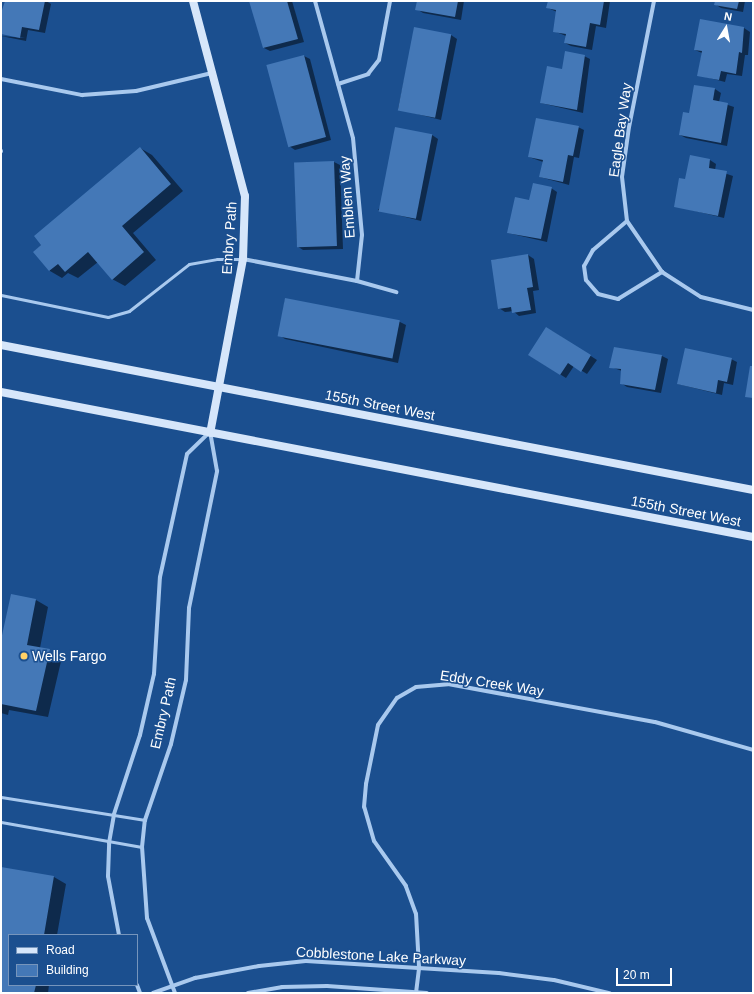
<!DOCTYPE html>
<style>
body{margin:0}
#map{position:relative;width:754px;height:994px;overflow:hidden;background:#1b4f8f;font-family:Arial,sans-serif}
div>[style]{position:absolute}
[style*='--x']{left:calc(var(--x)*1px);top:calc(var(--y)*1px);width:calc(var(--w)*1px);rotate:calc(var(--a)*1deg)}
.shadow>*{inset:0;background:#0007}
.building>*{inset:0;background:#4478b7;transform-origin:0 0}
.lane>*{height:3px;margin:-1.5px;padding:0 1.5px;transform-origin:1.5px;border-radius:1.5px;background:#a9c9ee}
.street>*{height:4px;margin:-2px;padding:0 2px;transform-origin:2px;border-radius:2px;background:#a9c9ee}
.secondary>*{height:8px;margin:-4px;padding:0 4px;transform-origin:4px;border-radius:4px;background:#d6e6fa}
.dots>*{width:11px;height:11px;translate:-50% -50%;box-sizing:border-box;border:2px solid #1b4f8f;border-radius:50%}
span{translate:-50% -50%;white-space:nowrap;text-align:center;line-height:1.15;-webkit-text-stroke:3px #1b4f8f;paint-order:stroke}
.street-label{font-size:14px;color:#fff}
.poi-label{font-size:14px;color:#fff}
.left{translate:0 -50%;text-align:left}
.frame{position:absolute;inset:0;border:2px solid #fff;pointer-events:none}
.legend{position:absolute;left:8px;top:934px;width:130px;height:52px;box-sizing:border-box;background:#1b4f8f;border:1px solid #7695bc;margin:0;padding:5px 7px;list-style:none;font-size:12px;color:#fff}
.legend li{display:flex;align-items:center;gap:8px;height:20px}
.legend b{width:20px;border:1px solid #7695bc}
.north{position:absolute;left:706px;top:8px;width:40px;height:40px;-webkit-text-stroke:3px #1b4f8f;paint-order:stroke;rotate:11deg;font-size:11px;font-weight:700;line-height:16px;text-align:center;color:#fff}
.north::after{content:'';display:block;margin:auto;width:14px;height:18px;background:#fff;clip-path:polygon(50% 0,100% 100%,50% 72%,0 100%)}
.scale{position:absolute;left:616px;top:968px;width:56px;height:18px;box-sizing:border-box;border:2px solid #fff;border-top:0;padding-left:5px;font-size:12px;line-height:14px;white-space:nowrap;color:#fff;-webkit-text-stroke:3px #1b4f8f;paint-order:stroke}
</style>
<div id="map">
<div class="shadow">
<i style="clip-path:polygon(6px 1px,46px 1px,51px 4px,45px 33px,28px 30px,26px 41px,1px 36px,25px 38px,1px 33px,1px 14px)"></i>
<i style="clip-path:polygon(250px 1px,292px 1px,304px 42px,270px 51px,264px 48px)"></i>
<i style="clip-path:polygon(418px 1px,464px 1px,461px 20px,423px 13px,417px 9px)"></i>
<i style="clip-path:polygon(549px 1px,610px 1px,606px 28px,596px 26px,592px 50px,571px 46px,565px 43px,566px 36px,554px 31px,557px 12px,548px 8px)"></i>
<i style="clip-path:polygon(716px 1px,745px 1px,743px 12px,721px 8px,715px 4px)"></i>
<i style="clip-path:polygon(744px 28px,750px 32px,748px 55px,745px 55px,742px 76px,727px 74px,725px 82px,698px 75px,702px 53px,695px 50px)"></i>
<i style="clip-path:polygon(415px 29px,451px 35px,457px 39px,441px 120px,398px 109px)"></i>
<i style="clip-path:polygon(304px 56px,310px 59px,331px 140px,295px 150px,289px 146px)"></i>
<i style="clip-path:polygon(584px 56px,590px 59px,583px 113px,541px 103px,563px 70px)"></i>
<i style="clip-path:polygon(715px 89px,721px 93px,719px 102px,734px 107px,727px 146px,686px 138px,680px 135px,690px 115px)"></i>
<i style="clip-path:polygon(578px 127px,584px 130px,579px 158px,574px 157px,569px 185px,540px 177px,543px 162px,529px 157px)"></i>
<i style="clip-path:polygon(432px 135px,438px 139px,421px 221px,378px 210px)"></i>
<i style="clip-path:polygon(140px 148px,152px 155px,183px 191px,133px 233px,156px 260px,125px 286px,112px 279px,98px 262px,78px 278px,68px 273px,62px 278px,50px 271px,34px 252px)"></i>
<i style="clip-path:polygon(710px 160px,716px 164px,715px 170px,733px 176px,724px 218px,675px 206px,686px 180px)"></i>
<i style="clip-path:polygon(334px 162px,340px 165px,343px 249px,303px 250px,297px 246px,295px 163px)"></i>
<i style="clip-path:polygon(551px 188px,557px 192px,547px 242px,508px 233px,530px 201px)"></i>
<i style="clip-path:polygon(528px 255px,534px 259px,539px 290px,533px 291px,536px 313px,519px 316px,513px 311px,505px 312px,499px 308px,492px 260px)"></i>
<i style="clip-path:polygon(285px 300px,400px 322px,406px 325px,398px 363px,285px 339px,279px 335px)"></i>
<i style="clip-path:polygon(552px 331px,597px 360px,587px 374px,574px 366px,566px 378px,529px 355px)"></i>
<i style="clip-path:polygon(662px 356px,668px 359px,661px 393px,627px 387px,621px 383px,622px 371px,611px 367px)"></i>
<i style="clip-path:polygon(731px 359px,737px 362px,733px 385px,724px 383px,722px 395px,678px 384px)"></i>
<i style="clip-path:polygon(36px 600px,48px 607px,40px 648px,62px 657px,48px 717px,9px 710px,8px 715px,1px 713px,1px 641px)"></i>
<i style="clip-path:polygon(1px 868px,54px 877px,66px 884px,57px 935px,9px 935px,9px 985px,49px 985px,48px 993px,1px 993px)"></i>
</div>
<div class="building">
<i style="clip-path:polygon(5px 1px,45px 1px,39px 30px,22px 27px,20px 38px,1px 34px,1px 13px)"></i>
<i style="clip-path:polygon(249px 1px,287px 1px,298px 39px,263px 48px)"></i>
<i style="clip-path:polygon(417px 1px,458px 1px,455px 17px,415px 10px)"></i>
<i style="clip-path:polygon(548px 1px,604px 1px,600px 25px,590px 23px,586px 47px,564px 43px,566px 34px,553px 32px,556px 10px,546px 8px)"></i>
<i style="clip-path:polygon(715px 1px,739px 1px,737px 9px,714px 5px)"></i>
<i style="clip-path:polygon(700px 19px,744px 27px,742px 53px,739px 52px,736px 74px,721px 71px,719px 80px,697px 76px,702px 51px,694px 50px)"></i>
<i style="left:414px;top:27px;width:38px;height:85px;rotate:11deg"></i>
<i style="clip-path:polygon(565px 51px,585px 55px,577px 110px,540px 103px,547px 66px,562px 69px)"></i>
<i style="left:304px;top:55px;width:85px;height:39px;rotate:75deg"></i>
<i style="clip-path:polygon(694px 85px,715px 88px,713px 100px,728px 103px,721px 143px,679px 135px,683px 112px,689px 113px)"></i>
<i style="clip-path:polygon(536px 118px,579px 126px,573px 156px,568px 155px,563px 182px,539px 177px,543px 160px,528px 157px)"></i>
<i style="left:395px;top:127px;width:38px;height:86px;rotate:11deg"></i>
<i style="clip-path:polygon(140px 147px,171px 184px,122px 226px,144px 252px,112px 280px,88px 252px,65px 272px,58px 264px,49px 271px,33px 252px,41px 245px,34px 236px)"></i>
<i style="clip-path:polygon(690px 155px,710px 159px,709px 168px,727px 171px,718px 216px,674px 207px,679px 178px,685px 179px)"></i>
<i style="left:334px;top:161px;width:85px;height:40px;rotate:88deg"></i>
<i style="clip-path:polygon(533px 183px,552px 187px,541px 239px,507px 233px,515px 197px,529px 200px)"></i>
<i style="clip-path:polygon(528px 254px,533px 287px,527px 288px,531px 310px,512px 313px,511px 307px,498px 309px,491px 260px)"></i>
<i style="left:285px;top:298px;width:117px;height:39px;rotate:11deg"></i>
<i style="clip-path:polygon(546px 327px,591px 355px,581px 372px,568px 363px,560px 375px,528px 355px)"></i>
<i style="clip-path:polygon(614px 347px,662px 355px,655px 390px,620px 384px,621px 369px,609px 368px)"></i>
<i style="clip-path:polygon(685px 348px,732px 358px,727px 382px,718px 380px,716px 393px,677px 384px)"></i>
<i style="clip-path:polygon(750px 366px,753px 366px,753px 398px,745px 397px)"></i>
<i style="clip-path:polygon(11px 594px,36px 599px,27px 645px,50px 649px,36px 711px,1px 704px,1px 640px)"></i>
<i style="clip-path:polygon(1px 867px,54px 876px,44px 935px,9px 935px,9px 985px,36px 985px,34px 993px,1px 993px)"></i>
</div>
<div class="lane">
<i style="--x:1;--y:151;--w:1;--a:-90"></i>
<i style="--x:1;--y:295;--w:109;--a:11.6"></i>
<i style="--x:108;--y:317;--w:22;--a:-16"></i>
<i style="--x:129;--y:311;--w:76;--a:-38.1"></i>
<i style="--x:189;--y:264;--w:28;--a:-10"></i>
<i style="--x:217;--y:259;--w:24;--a:0"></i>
<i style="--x:1;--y:797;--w:146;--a:9.1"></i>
<i style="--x:1;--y:822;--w:143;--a:10.1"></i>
</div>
<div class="street">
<i style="--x:654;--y:1;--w:128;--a:101.2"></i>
<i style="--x:629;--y:127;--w:50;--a:98"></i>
<i style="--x:622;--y:177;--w:44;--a:83.5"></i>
<i style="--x:627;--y:221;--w:62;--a:55.5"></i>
<i style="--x:662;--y:272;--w:46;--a:32.7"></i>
<i style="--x:701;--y:297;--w:54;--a:14"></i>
<i style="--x:1;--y:79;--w:83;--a:11.2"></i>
<i style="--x:82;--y:95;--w:54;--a:-4.2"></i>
<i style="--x:136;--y:91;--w:78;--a:-13.3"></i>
<i style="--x:338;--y:84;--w:32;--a:-18"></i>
<i style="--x:368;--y:74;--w:18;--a:-52"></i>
<i style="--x:379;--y:60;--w:60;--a:-79.4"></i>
<i style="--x:627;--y:221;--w:45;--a:139.5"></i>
<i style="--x:593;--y:250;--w:18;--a:119"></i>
<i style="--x:584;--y:266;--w:14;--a:82"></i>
<i style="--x:586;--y:280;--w:18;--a:49"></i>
<i style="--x:598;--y:294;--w:21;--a:14"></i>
<i style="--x:618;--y:299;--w:52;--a:-31.5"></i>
<i style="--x:243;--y:259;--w:116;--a:10.9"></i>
<i style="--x:357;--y:281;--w:46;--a:-83.8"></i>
<i style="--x:362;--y:235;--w:97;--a:-95.3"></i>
<i style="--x:353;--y:138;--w:142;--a:-105.5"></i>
<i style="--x:357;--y:281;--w:41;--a:15.8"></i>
<i style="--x:119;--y:935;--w:60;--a:-100.6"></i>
<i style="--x:108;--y:876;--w:33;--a:-88"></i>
<i style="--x:109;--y:843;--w:29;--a:-80"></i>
<i style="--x:114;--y:814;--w:83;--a:-71.8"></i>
<i style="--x:140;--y:735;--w:63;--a:-77.1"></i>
<i style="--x:154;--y:674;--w:97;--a:-86.5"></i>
<i style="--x:160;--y:577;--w:126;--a:-77.6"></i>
<i style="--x:187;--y:454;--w:30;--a:-44"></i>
<i style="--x:137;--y:985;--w:9;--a:69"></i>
<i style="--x:153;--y:993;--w:45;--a:-19.7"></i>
<i style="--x:195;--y:978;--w:65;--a:-10.6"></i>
<i style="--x:259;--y:966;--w:47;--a:-6.1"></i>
<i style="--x:306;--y:961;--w:193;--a:3.6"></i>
<i style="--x:499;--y:973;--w:55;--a:7.3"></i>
<i style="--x:554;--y:980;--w:57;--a:13.3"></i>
<i style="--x:175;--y:993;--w:80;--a:-110.5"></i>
<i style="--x:147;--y:918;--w:71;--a:-94"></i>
<i style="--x:142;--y:847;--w:27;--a:-84"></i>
<i style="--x:145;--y:820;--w:80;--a:-71.1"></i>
<i style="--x:171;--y:744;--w:66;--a:-76.8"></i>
<i style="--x:186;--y:680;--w:72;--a:-87.6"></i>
<i style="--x:189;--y:608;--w:140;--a:-78.4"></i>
<i style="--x:217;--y:471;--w:39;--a:-100"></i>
<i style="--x:248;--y:993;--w:35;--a:-10"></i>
<i style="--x:282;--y:987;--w:45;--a:-1.3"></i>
<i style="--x:327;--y:986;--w:100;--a:4"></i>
<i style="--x:416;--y:993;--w:26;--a:-83"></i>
<i style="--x:419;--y:967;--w:53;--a:-93.2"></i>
<i style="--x:416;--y:914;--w:30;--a:-110"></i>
<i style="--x:406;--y:886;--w:55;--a:-125.4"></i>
<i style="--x:374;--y:841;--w:35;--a:-106"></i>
<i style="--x:364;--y:807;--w:23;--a:-85"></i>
<i style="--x:366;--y:784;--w:60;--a:-78.5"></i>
<i style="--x:378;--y:725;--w:33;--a:-55"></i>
<i style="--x:397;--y:698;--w:22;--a:-30"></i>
<i style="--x:416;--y:687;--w:32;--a:-5"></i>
<i style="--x:448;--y:684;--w:210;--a:10.4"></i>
<i style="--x:655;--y:722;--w:102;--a:15.9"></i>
</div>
<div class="secondary">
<i style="--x:193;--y:1;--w:202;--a:75.1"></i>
<i style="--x:245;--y:196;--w:63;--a:91.8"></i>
<i style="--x:243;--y:259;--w:177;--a:100.7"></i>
<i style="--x:1;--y:345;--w:766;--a:10.91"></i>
<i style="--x:1;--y:392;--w:766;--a:10.91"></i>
</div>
<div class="dots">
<i style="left:24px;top:656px;background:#ffd166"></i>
</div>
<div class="street-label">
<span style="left:620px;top:130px;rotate:-82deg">Eagle Bay Way</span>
<span style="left:347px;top:197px;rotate:-94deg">Emblem Way</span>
<span style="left:229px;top:238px;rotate:-86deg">Embry Path</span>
<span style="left:380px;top:405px;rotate:11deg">155th Street West</span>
<span style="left:686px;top:511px;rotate:11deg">155th Street West</span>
<span style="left:492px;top:683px;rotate:9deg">Eddy Creek Way</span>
<span style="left:163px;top:713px;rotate:-77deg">Embry Path</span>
<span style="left:381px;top:956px;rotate:3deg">Cobblestone Lake Parkway</span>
</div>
<div class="poi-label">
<span class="left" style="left:32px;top:656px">Wells Fargo</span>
</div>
<div class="frame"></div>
<ul class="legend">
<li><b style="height:5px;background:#d6e6fa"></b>Road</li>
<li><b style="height:11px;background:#4478b7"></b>Building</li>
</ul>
<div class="north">N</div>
<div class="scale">20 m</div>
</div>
